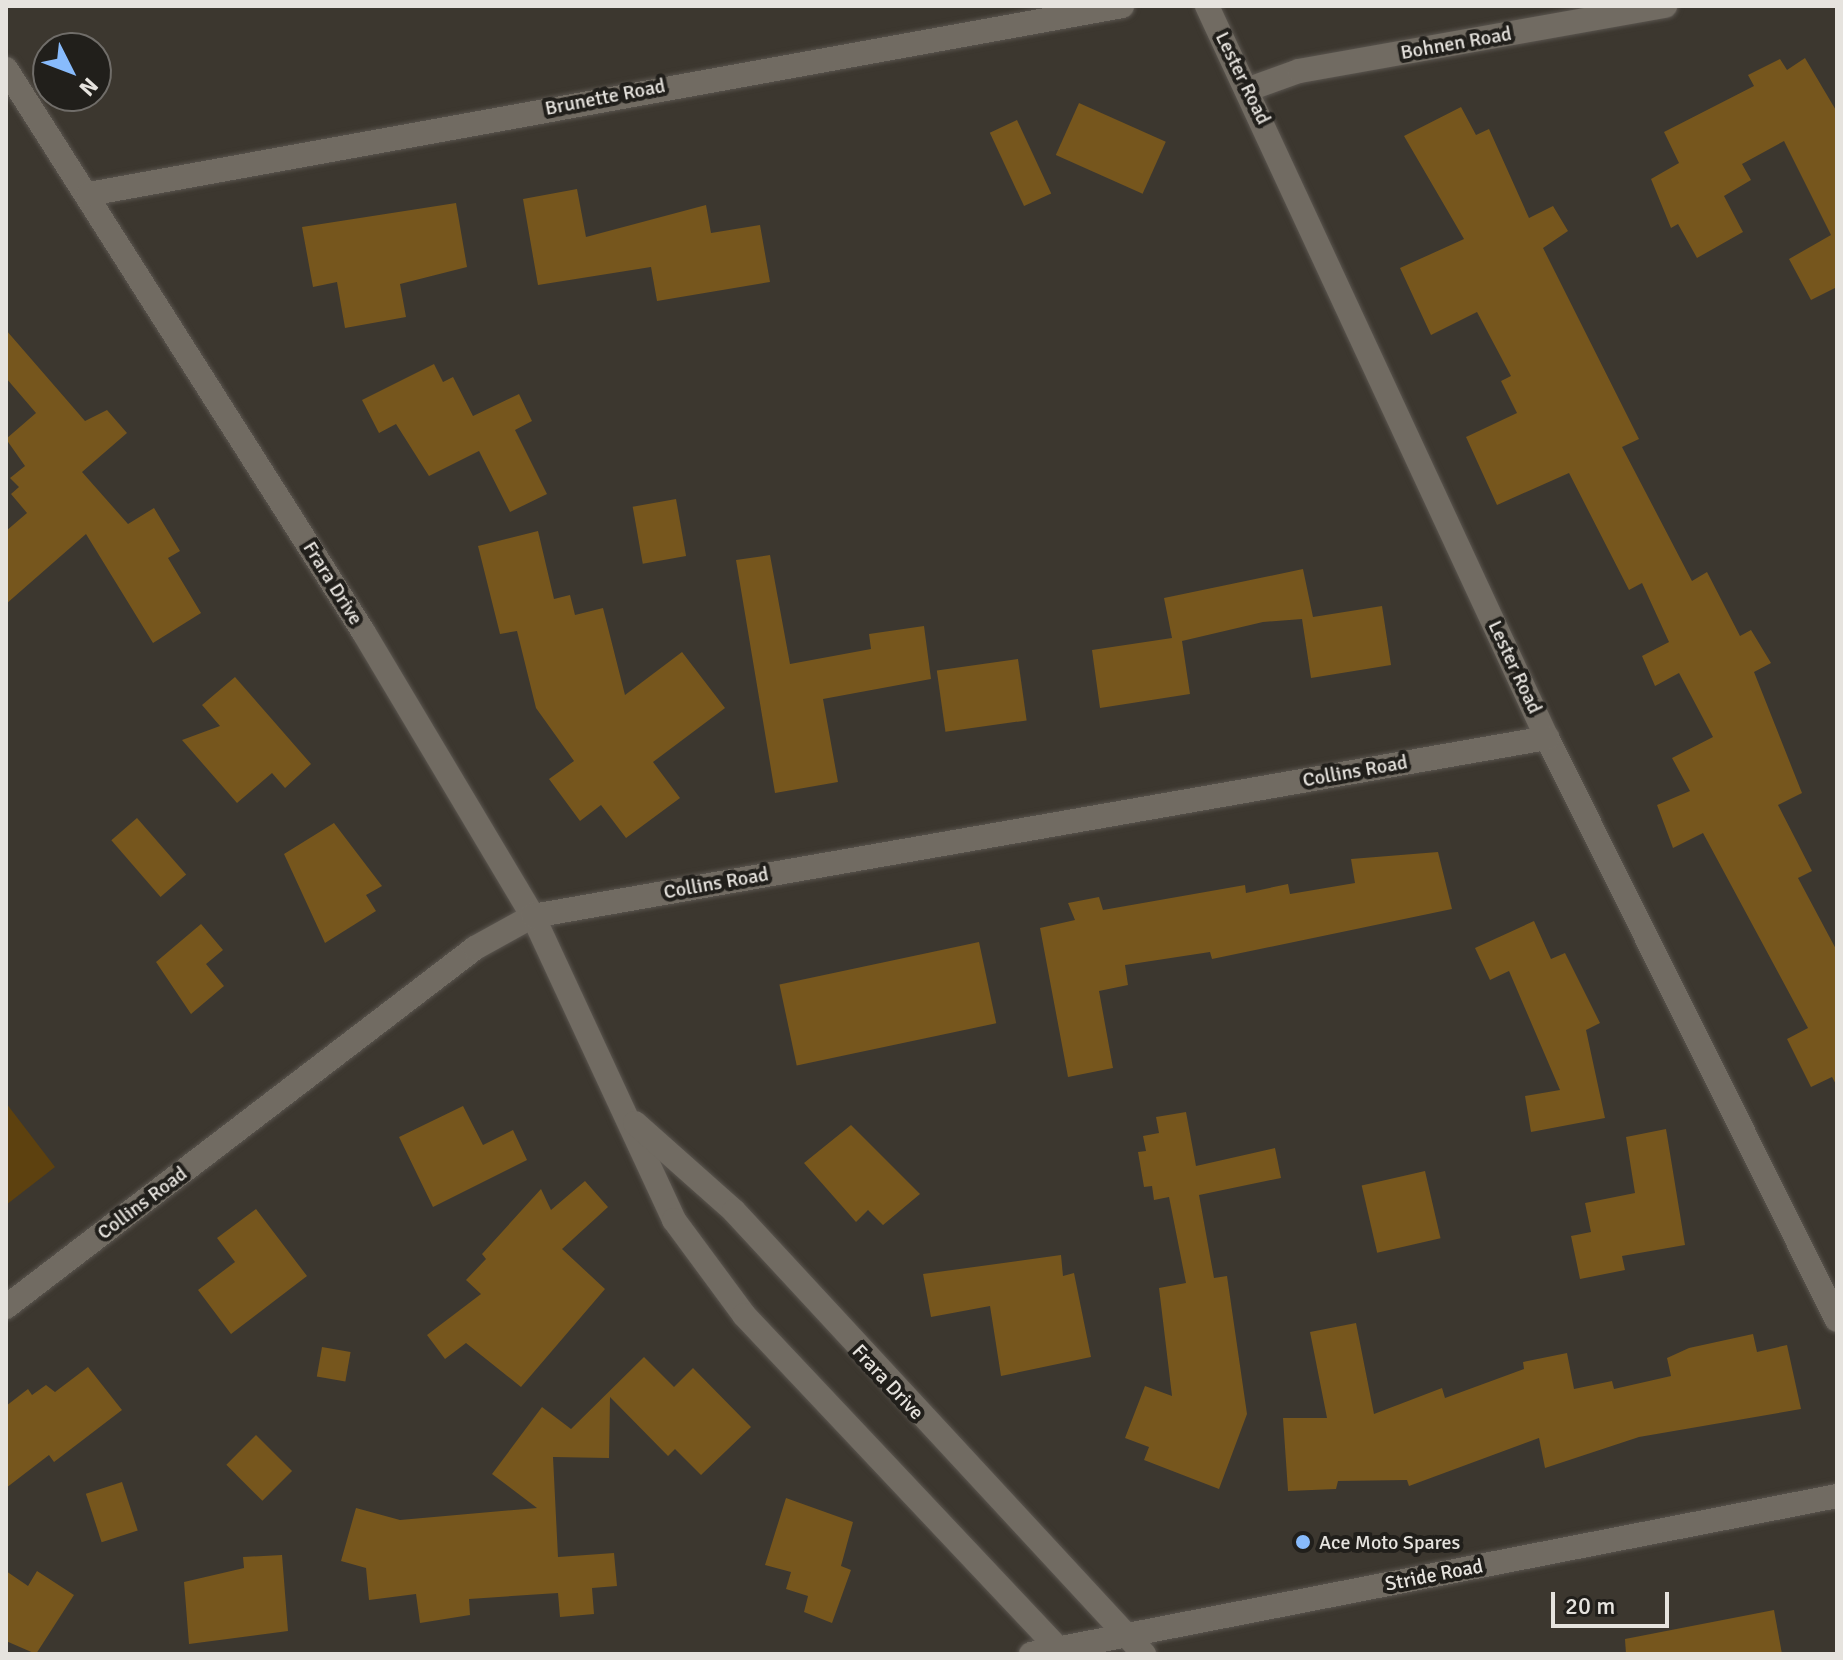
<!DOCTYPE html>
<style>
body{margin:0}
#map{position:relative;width:1843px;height:1660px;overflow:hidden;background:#3c372f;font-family:Signika,sans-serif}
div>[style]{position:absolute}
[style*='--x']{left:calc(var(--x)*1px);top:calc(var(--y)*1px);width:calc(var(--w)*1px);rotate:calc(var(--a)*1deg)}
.green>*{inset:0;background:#5d410f}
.building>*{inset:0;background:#76561d;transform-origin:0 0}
.roads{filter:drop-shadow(0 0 2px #5a554f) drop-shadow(0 0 2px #5a554f)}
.minor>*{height:24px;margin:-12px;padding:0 12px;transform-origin:12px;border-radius:12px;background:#716b62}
.dots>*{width:22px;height:22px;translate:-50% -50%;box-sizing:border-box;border:4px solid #211f1b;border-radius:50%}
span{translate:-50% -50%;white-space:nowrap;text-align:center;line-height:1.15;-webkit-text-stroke:8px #211f1b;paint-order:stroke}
.street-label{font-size:20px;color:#e6e3de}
.poi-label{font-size:20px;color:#e6e3de}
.left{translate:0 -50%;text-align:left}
.frame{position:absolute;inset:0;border:8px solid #e6e3de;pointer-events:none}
.north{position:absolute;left:32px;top:32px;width:80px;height:80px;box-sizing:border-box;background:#211f1b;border:2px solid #706d69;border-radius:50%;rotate:132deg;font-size:22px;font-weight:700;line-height:32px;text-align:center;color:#e6e3de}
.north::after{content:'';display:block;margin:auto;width:28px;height:36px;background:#88bbfc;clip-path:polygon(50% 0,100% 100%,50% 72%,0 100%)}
.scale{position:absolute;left:1551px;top:1592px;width:118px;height:36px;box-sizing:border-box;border:4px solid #e6e3de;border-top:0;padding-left:10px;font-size:24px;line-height:28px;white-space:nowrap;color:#e6e3de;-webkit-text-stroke:6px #211f1b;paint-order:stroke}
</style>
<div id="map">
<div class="green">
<i style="clip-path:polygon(6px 1103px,55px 1167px,6px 1205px)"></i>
</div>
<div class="building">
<i style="clip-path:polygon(1805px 58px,1837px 112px,1837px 287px,1811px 300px,1789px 259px,1831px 235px,1784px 141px,1742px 164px,1751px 180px,1724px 196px,1743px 232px,1697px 258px,1678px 224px,1671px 228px,1651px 179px,1679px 163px,1664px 132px,1754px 86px,1748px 75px,1780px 59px,1787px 70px)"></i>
<i style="left:1079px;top:103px;width:95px;height:57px;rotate:24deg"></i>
<i style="clip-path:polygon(1461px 107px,1476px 135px,1489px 129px,1529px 218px,1553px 206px,1568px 231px,1543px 248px,1639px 439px,1622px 447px,1692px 581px,1707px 572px,1740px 636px,1751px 630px,1771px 663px,1754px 672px,1802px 793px,1778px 805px,1812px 871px,1798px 878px,1837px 951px,1837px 1086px,1832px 1077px,1811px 1087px,1787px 1039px,1808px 1028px,1703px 833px,1673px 848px,1657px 805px,1690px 791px,1672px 758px,1713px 737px,1679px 673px,1655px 686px,1642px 656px,1669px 642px,1642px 583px,1629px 590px,1569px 473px,1497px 505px,1466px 437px,1517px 413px,1501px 381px,1511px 376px,1477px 312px,1431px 335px,1400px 268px,1464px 239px,1404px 136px)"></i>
<i style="left:1017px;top:120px;width:81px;height:30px;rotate:65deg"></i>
<i style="clip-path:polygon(577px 189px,586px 237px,706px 205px,711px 233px,760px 225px,770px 282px,657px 301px,651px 267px,538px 285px,523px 199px)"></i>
<i style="clip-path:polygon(456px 203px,467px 267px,400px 284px,406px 317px,345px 328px,337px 282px,313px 287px,302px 227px)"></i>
<i style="clip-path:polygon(6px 330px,85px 421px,107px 410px,127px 433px,82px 472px,128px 524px,154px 508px,180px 551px,168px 558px,201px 613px,153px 643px,86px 534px,6px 604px,6px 531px,27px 513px,11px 494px,19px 487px,10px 478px,25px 466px,6px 439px,36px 413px,6px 378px)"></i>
<i style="clip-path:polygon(434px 364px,443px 382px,453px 377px,473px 416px,519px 394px,532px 421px,515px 430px,547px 494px,510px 512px,479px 451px,429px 476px,396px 424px,379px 433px,362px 400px)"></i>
<i style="left:676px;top:499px;width:58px;height:44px;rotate:80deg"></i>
<i style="clip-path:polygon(538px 531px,554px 599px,570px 595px,575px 615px,603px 608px,625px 695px,682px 652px,725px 708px,653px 762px,680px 798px,626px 838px,601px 805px,580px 821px,549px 779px,574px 761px,536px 708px,517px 631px,500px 634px,478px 546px)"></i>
<i style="clip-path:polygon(770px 555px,790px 664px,871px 649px,869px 634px,924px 626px,931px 679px,823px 699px,838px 782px,775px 793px,736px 560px)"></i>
<i style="clip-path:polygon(1303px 569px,1313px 617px,1382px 606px,1391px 665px,1311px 678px,1302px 619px,1263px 622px,1182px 641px,1190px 694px,1100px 708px,1092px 650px,1172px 638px,1164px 598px)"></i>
<i style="left:1018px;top:659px;width:62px;height:82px;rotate:82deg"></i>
<i style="clip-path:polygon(235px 677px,311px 764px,285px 788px,272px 773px,237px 803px,182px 740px,220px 726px,202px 705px)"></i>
<i style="left:137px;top:818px;width:75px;height:34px;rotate:49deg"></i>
<i style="clip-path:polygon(334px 823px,382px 886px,366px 895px,376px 911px,325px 943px,284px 854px)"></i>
<i style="clip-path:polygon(1438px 852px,1452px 909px,1212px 959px,1210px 952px,1125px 965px,1128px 985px,1099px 991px,1113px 1068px,1068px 1077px,1040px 928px,1075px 920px,1068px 903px,1099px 897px,1103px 910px,1245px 885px,1246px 893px,1288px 884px,1290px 894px,1355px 883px,1351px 859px)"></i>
<i style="clip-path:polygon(1534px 921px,1551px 959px,1565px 953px,1600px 1023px,1586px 1030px,1605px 1118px,1531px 1132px,1525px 1096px,1560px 1090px,1509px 971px,1490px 980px,1475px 948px)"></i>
<i style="clip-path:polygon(201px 924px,223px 950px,206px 964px,224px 986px,191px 1014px,156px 962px)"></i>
<i style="left:979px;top:942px;width:83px;height:204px;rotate:78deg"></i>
<i style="clip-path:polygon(463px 1106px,483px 1145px,513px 1130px,527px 1160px,433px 1207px,399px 1137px)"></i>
<i style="clip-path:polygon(1186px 1112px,1196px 1166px,1275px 1148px,1281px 1178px,1199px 1195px,1214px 1278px,1227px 1276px,1247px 1414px,1219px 1489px,1144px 1460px,1149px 1447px,1125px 1438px,1145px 1386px,1172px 1396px,1159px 1288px,1186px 1283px,1169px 1197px,1154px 1200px,1152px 1186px,1144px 1187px,1138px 1152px,1146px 1151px,1143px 1136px,1159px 1133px,1156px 1117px)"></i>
<i style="clip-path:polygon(851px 1125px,920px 1194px,883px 1225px,868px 1210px,856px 1222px,804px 1163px)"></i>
<i style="clip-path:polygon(1666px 1129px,1685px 1245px,1622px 1256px,1625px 1270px,1580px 1279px,1571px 1236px,1591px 1232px,1585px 1203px,1635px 1193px,1626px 1137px)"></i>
<i style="left:1425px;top:1171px;width:69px;height:65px;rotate:77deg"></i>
<i style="clip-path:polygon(585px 1181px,608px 1207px,562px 1249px,605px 1289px,521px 1387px,466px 1343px,445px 1359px,427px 1335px,481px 1294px,466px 1280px,486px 1259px,482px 1254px,541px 1189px,551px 1210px)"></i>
<i style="clip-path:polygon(256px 1209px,307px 1276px,231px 1334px,198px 1290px,235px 1262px,217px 1238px)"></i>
<i style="clip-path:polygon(1061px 1255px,1063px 1276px,1074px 1273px,1091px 1357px,1001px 1376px,990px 1306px,931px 1317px,923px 1274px)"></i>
<i style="clip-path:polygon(1356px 1323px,1374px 1414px,1442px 1388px,1445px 1398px,1524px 1369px,1523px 1362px,1567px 1353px,1574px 1389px,1612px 1381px,1614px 1389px,1671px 1376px,1667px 1358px,1689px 1348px,1753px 1334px,1757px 1352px,1787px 1345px,1801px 1409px,1639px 1437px,1545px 1468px,1539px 1438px,1409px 1486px,1407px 1480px,1338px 1481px,1336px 1489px,1288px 1491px,1283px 1418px,1327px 1418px,1310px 1332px)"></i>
<i style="left:322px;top:1347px;width:29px;height:30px;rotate:10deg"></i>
<i style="clip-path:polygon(644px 1357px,674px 1387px,693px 1368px,751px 1427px,701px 1475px,675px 1449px,668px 1456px,610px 1397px,609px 1458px,553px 1457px,558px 1557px,614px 1553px,617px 1586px,592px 1588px,594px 1614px,560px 1617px,558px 1593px,469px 1599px,470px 1615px,420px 1623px,416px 1594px,369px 1600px,366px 1568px,341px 1561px,356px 1508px,400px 1520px,537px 1508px,492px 1474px,542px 1407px,571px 1429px)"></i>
<i style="clip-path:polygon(88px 1367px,122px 1410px,54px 1462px,49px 1455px,6px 1488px,6px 1406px,28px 1389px,32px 1395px,46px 1385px,55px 1392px)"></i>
<i style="left:256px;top:1435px;width:51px;height:42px;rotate:45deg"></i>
<i style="left:122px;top:1482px;width:51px;height:38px;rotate:72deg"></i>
<i style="clip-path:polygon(786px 1498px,853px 1522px,841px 1566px,851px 1570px,832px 1623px,804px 1612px,808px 1596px,786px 1589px,791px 1572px,765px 1565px)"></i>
<i style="clip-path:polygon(282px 1555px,288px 1631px,189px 1644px,184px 1582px,244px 1568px,243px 1557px)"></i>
<i style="clip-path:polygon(6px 1571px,28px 1586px,37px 1571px,74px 1595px,36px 1654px,6px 1641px)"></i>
<i style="clip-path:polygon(1774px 1610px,1782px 1654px,1626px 1654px,1625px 1639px)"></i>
</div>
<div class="roads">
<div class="minor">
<i style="--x:1207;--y:6;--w:807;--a:65.09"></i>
<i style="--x:1547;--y:738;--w:650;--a:63.51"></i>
<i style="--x:6;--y:69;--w:668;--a:57.59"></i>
<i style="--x:364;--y:633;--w:330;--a:59.2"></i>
<i style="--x:533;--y:916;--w:335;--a:65.1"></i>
<i style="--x:674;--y:1220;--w:118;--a:53.6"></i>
<i style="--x:744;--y:1315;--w:466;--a:46.7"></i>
<i style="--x:1249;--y:89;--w:53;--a:-19.8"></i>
<i style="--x:1299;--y:71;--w:372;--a:-10.1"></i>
<i style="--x:89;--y:194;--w:1050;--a:-10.31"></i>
<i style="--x:635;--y:1123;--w:132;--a:41.6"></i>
<i style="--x:734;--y:1211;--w:604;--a:47.22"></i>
<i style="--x:6;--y:1307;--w:591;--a:-37.43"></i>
<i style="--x:475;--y:948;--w:66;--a:-28.9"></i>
<i style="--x:533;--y:916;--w:1030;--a:-9.96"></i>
<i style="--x:1031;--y:1654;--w:821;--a:-11.09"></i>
</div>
</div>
<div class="dots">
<i style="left:1303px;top:1542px;background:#88bbfc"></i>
</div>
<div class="street-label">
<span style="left:1456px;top:43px;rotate:-10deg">Bohnen Road</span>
<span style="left:1243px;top:78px;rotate:64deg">Lester Road</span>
<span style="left:605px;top:97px;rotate:-11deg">Brunette Road</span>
<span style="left:333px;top:583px;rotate:58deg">Frara Drive</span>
<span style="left:1515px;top:667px;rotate:65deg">Lester Road</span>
<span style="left:1355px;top:771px;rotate:-10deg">Collins Road</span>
<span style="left:716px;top:883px;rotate:-10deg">Collins Road</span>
<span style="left:142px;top:1203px;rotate:-37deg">Collins Road</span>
<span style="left:888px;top:1382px;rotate:47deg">Frara Drive</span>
<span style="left:1434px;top:1575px;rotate:-11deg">Stride Road</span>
</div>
<div class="poi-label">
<span class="left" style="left:1319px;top:1542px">Ace Moto Spares</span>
</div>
<div class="frame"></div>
<div class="north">N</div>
<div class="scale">20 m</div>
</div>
